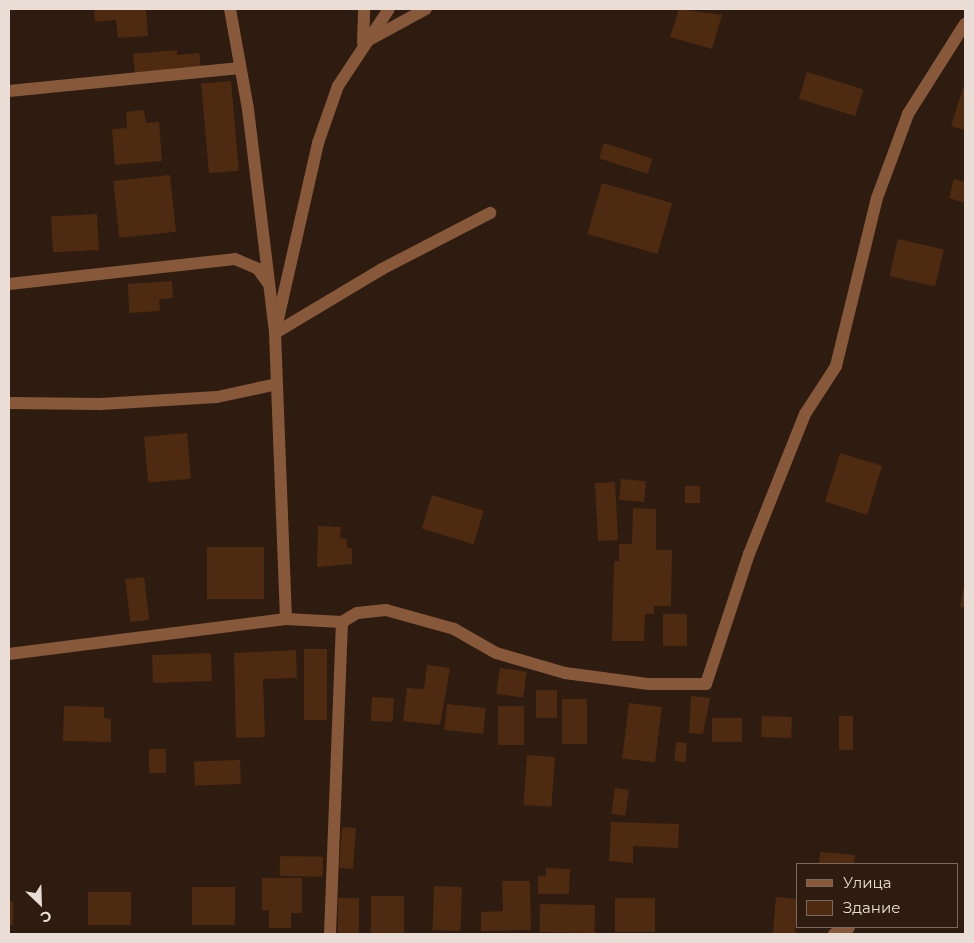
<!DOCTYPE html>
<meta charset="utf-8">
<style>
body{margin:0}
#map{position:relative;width:974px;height:943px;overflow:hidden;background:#2e1c10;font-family:Montserrat,sans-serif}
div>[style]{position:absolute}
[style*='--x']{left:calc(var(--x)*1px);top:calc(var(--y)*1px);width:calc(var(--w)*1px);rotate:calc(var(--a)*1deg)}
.building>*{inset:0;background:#4e2a11;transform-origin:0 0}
.minor>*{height:12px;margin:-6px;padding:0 6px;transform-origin:6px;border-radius:6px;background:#87593a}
span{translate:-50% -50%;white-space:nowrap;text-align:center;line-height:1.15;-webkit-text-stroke:5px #2e1c10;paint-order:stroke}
.frame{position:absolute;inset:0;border:10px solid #eaddd5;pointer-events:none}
.legend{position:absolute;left:796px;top:863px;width:162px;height:65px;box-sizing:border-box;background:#2e1c10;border:1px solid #79695f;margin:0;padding:6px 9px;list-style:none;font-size:15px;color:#eaddd5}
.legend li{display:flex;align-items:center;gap:10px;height:25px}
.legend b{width:25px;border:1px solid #79695f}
.north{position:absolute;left:15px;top:878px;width:50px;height:50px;-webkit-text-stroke:4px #2e1c10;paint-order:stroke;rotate:156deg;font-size:14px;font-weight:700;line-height:20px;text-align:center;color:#eaddd5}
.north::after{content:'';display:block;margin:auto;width:18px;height:22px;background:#eaddd5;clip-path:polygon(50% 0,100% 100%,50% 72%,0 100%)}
</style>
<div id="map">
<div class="building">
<i style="clip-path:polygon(94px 9px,146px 9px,148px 36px,118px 38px,116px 20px,95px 22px)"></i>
<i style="clip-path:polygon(679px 9px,722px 15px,712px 49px,670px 37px)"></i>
<i style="clip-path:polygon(177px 50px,177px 55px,199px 53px,201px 68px,135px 74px,133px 54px)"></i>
<i style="left:807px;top:72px;width:59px;height:28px;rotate:17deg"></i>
<i style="left:231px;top:81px;width:90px;height:30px;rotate:85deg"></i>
<i style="clip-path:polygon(965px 82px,965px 130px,951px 126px)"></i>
<i style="clip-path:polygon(144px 110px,146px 123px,159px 122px,162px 161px,115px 165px,112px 129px,127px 128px,126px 112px)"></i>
<i style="left:604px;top:143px;width:51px;height:16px;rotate:18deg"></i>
<i style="left:170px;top:175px;width:57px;height:57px;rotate:84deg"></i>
<i style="clip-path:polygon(954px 179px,965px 182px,965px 203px,949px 198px)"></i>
<i style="left:602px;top:183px;width:73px;height:53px;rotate:16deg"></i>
<i style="left:97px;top:214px;width:36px;height:46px;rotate:87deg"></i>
<i style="left:898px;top:239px;width:47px;height:38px;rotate:13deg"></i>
<i style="clip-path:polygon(172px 281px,173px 298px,159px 299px,160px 311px,129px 313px,128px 284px)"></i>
<i style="left:187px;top:433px;width:46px;height:43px;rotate:85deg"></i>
<i style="left:840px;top:453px;width:44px;height:51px;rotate:17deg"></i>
<i style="left:621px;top:479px;width:25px;height:21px;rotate:5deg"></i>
<i style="left:615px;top:482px;width:58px;height:20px;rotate:87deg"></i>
<i style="left:685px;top:486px;width:15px;height:17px"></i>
<i style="left:432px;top:495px;width:54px;height:35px;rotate:17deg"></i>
<i style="clip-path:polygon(633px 508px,656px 509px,656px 550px,672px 550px,671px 606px,654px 606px,654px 614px,645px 614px,644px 641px,612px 641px,614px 561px,619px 561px,619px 544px,632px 544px)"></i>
<i style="clip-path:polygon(318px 526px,341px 527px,340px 538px,347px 539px,347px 548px,352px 548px,352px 564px,317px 567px)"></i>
<i style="left:207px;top:547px;width:57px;height:52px"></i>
<i style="left:144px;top:577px;width:43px;height:19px;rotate:83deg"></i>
<i style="clip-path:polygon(964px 586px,965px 586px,965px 608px,960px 607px)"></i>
<i style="left:663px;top:614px;width:24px;height:32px"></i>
<i style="left:304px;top:649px;width:23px;height:71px"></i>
<i style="clip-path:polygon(296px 650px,297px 678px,263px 679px,265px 737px,236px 738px,234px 653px)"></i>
<i style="left:211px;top:653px;width:28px;height:59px;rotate:88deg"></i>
<i style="clip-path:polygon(427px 665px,450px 668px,440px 725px,403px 721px,407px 688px,424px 689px)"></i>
<i style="left:500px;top:668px;width:27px;height:26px;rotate:8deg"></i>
<i style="left:536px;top:690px;width:21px;height:28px"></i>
<i style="clip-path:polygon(691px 696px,710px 698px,703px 734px,689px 733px)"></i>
<i style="left:372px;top:697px;width:22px;height:24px;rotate:3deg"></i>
<i style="left:562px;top:699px;width:25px;height:45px"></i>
<i style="left:629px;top:703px;width:33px;height:56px;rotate:7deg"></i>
<i style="left:447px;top:704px;width:39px;height:26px;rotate:6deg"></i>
<i style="clip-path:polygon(64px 706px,104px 707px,104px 718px,111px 719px,111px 742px,63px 741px)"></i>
<i style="left:498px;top:706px;width:26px;height:39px"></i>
<i style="left:762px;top:716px;width:30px;height:21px;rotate:2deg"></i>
<i style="left:839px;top:716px;width:14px;height:34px"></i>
<i style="left:712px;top:718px;width:30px;height:24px"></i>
<i style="left:676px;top:742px;width:11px;height:19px;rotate:5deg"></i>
<i style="left:166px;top:749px;width:24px;height:17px;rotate:90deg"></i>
<i style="left:527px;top:755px;width:28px;height:50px;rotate:4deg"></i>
<i style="left:240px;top:760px;width:24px;height:46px;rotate:88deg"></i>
<i style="left:615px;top:788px;width:14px;height:26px;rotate:8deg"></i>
<i style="clip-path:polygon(611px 822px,679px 824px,678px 848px,633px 846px,633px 863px,609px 861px)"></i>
<i style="left:342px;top:827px;width:14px;height:41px;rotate:4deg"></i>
<i style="clip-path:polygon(820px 852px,855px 855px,854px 864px,819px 864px)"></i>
<i style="left:280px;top:856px;width:43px;height:20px;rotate:1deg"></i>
<i style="clip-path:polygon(546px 868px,570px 869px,569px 894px,538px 894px,538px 876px,546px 876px)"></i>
<i style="clip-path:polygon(262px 878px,302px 878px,302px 913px,291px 913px,291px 928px,269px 928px,269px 910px,262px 911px)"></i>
<i style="clip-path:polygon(502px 881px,530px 881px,531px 930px,481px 931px,481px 912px,503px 911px)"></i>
<i style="left:434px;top:886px;width:28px;height:44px;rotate:2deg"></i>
<i style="left:192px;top:887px;width:43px;height:38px"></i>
<i style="left:88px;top:892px;width:43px;height:33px"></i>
<i style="left:371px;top:896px;width:33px;height:38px"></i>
<i style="left:776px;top:897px;width:22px;height:37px;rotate:5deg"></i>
<i style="left:338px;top:898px;width:21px;height:36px"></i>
<i style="left:615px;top:898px;width:40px;height:34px"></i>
<i style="left:9px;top:901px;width:4px;height:24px"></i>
<i style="left:540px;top:904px;width:55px;height:28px;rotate:1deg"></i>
</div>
<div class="minor">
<i style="--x:230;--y:9;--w:102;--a:79.8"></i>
<i style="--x:248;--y:109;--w:226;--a:83.1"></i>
<i style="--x:275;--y:333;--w:286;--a:87.8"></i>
<i style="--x:367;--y:41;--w:67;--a:-28.5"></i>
<i style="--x:363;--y:43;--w:34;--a:-88"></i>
<i style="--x:9;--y:91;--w:232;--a:-5.7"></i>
<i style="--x:9;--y:284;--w:227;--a:-6.3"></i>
<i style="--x:235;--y:259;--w:25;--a:23"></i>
<i style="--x:258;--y:269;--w:16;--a:55"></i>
<i style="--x:276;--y:328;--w:190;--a:-77.2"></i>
<i style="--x:318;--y:143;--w:60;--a:-70.7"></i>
<i style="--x:338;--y:86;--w:92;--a:-56.5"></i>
<i style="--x:275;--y:333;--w:125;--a:-30.9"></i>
<i style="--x:382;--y:269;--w:122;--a:-27.4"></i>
<i style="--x:9;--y:403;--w:92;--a:0.6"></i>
<i style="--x:101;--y:404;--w:116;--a:-3.5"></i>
<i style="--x:217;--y:397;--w:61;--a:-12.2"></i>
<i style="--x:9;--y:654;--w:279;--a:-7.2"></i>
<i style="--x:286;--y:619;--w:56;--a:3.1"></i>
<i style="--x:342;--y:622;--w:17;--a:-31"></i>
<i style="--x:357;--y:613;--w:29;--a:-6"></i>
<i style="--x:386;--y:610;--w:71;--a:15.6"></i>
<i style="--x:454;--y:629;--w:48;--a:29.7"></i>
<i style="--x:496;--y:653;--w:72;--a:16.2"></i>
<i style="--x:565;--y:673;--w:85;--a:7.5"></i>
<i style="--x:649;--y:684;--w:57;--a:0"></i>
<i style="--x:706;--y:684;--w:137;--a:-71.7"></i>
<i style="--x:749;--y:554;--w:151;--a:-68.2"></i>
<i style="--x:805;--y:414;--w:57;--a:-57.1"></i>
<i style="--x:836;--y:366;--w:173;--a:-76.3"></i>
<i style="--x:877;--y:198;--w:90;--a:-69.7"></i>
<i style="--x:908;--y:114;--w:107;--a:-57.7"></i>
<i style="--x:330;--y:934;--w:312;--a:-87.8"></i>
<i style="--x:834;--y:934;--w:16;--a:-22"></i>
</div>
<div class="frame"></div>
<ul class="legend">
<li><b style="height:6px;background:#87593a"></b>Улица</li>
<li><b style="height:14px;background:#4e2a11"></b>Здание</li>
</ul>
<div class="north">С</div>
</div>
